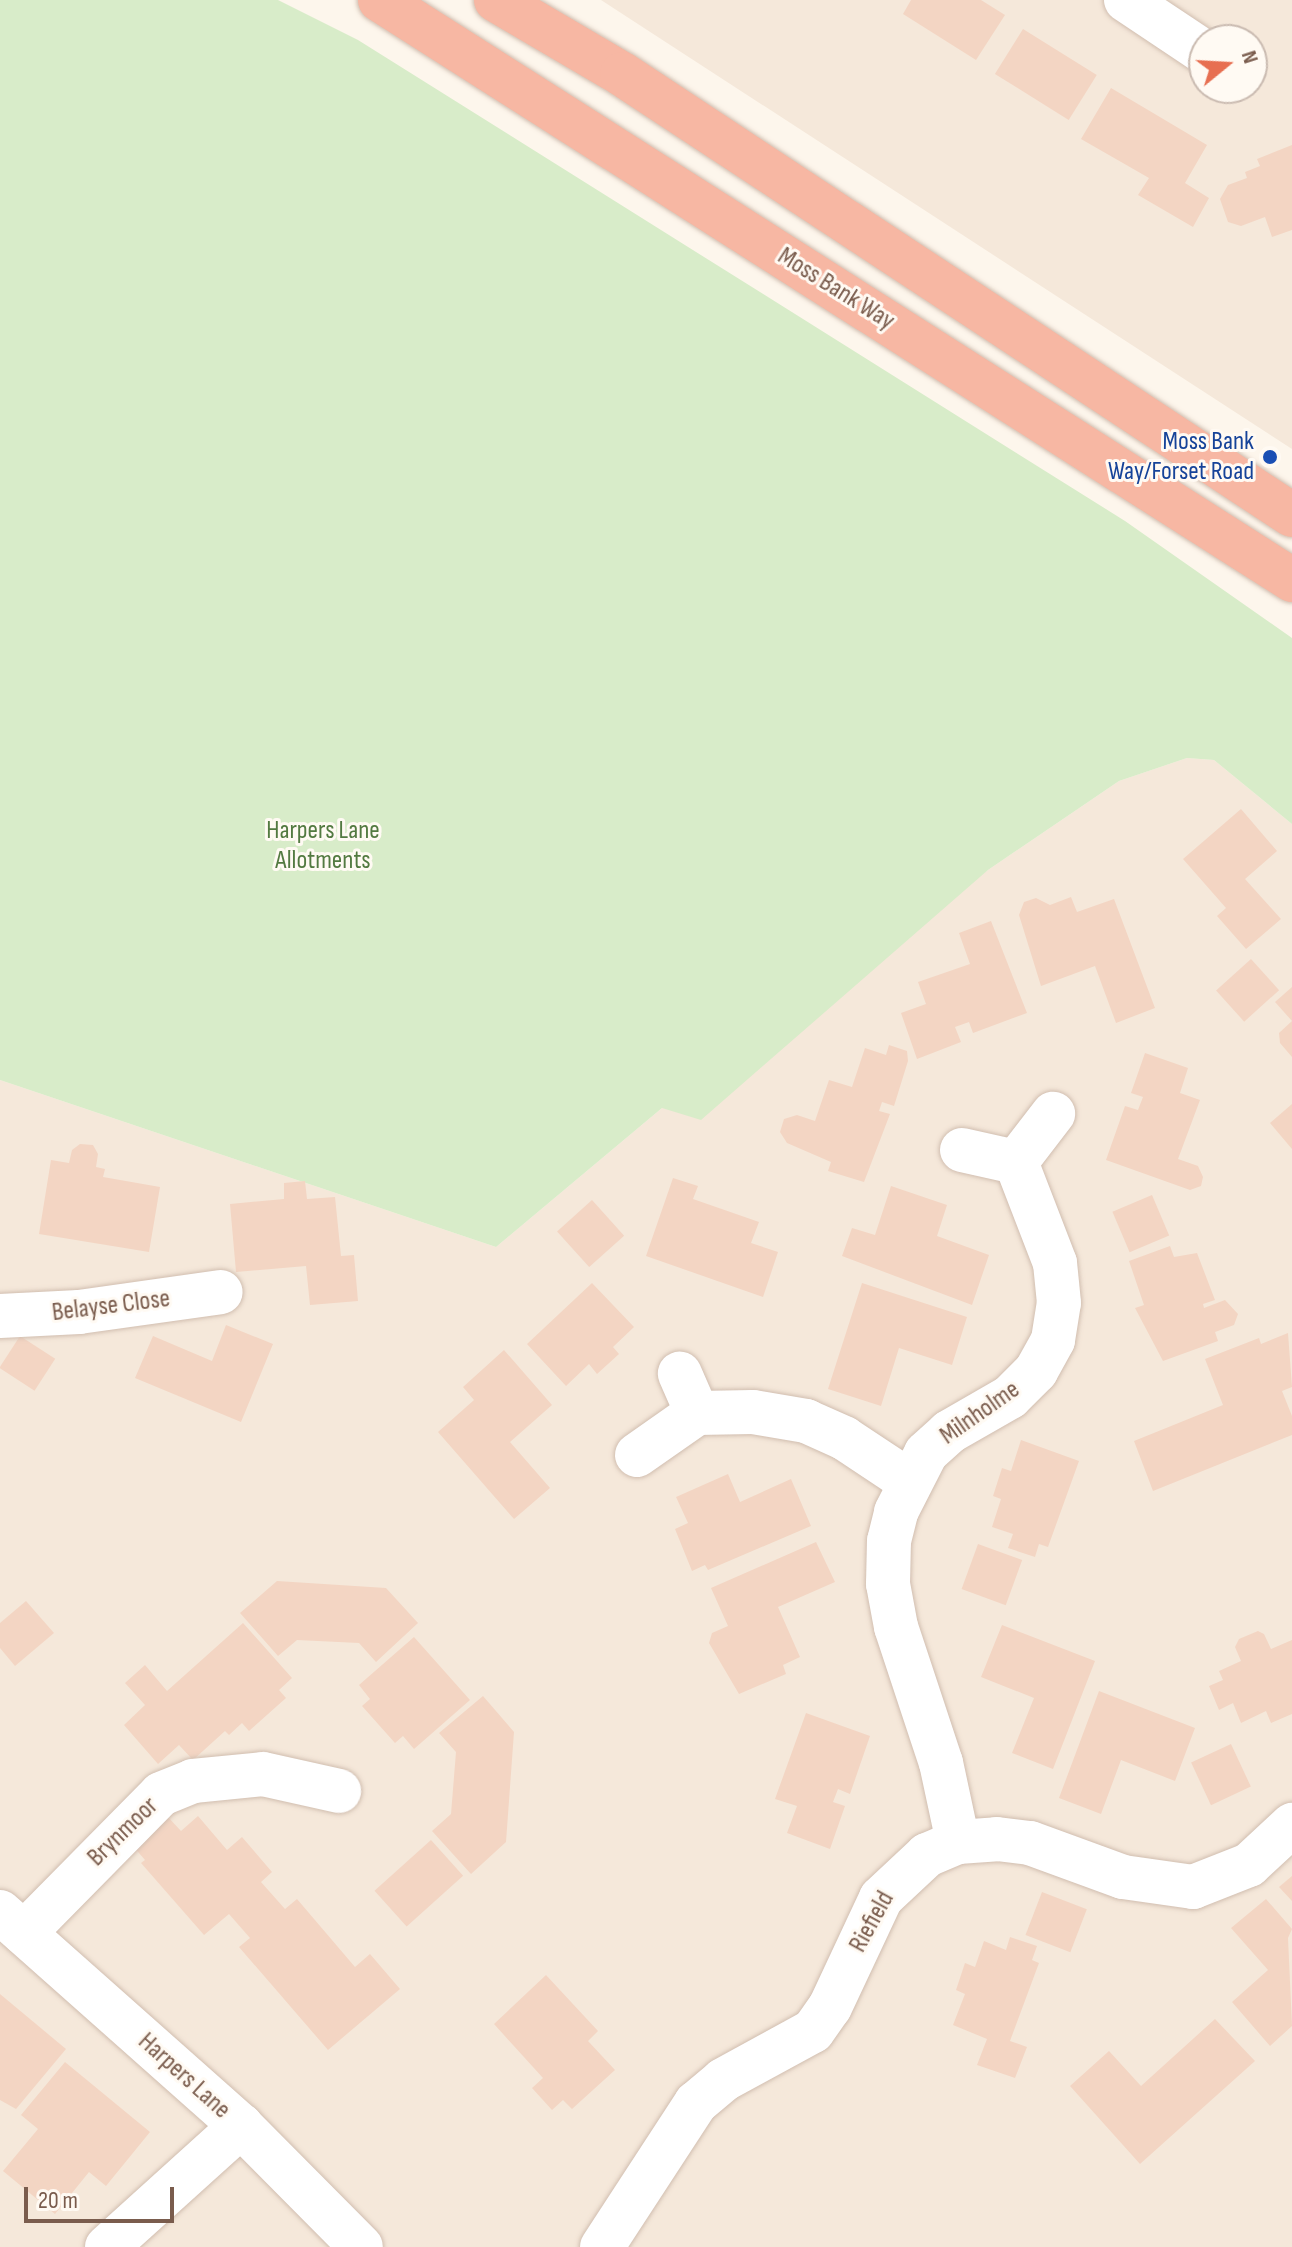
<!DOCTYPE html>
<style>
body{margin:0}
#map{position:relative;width:1292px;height:2247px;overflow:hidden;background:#fdf6ec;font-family:"Sofia Sans Condensed",sans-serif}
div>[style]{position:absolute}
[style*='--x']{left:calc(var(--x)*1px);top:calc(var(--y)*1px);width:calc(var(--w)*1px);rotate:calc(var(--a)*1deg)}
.residential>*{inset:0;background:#f5e8da}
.green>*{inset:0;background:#d8ecc9}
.building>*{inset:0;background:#f3d5c3;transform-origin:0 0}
.roads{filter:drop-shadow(0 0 2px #d1beb0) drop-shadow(0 0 2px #d1beb0)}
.minor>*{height:44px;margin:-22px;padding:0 22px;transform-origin:22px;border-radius:22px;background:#fff}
.highway>*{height:44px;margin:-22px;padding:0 22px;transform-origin:22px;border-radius:22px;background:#f7b7a3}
.dots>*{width:22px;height:22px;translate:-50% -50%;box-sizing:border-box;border:4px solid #fffaf3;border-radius:50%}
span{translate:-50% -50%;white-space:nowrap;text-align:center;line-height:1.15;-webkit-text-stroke:6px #fffaf3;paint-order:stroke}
.street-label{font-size:26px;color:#7a5c4d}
.transit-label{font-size:26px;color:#164399}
.right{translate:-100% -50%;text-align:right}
.park-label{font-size:26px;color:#537a41}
.north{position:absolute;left:1188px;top:24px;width:80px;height:80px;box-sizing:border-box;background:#fffaf3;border:2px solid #cabbb1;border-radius:50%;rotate:72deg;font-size:22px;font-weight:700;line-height:32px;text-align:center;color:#7a5c4d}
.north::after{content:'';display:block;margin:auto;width:28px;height:36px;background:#e76f51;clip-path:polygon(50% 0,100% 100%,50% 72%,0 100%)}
.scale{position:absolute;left:24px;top:2187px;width:150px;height:36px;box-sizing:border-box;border:4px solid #7a5c4d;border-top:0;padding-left:10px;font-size:24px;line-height:28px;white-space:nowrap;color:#7a5c4d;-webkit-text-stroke:6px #fffaf3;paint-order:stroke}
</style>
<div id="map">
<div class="residential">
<i style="clip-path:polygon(evenodd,601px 0,1292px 0,1292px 449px,601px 0,1204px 40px,1252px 40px,1252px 88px,1204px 88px,1204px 40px)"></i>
<i style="clip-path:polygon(1187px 758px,1214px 760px,1292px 824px,1292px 2247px,0 2247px,0 1080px,496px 1247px,662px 1108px,988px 870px,1119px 781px)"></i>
</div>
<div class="green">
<i style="clip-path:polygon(0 0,278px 0,358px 40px,1125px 521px,1292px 638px,1292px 824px,1214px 760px,1187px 758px,1119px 781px,988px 870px,701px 1120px,662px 1108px,496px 1247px,0 1080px)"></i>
</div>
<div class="building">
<i style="clip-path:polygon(911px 0,981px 0,1005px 15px,976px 60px,903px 14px)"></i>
<i style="left:1023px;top:29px;width:87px;height:53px;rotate:32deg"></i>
<i style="clip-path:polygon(1111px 88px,1207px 145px,1185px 183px,1209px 198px,1193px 227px,1138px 195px,1149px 178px,1081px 139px)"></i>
<i style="clip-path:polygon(1292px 145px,1292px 230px,1272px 237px,1265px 217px,1241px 226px,1228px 222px,1220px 199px,1228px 185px,1247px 178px,1245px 172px,1260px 166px,1257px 159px)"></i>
<i style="clip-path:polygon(1241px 809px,1277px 851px,1245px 879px,1281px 919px,1246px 949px,1217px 916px,1226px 908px,1183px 859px)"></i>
<i style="clip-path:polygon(1071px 897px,1077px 912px,1114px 899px,1155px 1008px,1116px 1023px,1095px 966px,1041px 986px,1019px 915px,1024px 902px,1036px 898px,1050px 905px)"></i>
<i style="clip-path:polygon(991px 921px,1027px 1013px,973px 1033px,969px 1022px,955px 1027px,961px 1042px,917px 1059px,901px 1013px,926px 1004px,918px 982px,970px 964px,959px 933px)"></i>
<i style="left:1251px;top:959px;width:42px;height:47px;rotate:48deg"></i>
<i style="clip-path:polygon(1292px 987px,1292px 1021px,1275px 1002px)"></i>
<i style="clip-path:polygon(1292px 1021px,1292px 1057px,1280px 1043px,1279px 1033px)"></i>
<i style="clip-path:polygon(889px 1045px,907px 1051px,908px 1061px,894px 1106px,882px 1102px,879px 1111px,890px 1114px,864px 1182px,828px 1171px,831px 1162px,787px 1143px,780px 1132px,784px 1119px,797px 1115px,815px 1121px,829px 1080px,852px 1087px,865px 1048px,886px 1055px)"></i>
<i style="clip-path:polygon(1145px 1053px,1188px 1068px,1180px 1093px,1200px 1100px,1178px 1159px,1198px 1166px,1203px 1177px,1201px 1186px,1190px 1190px,1106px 1160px,1125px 1106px,1138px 1110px,1143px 1097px,1131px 1093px)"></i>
<i style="clip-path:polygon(1292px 1104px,1292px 1149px,1270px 1123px)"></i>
<i style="clip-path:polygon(80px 1144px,93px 1145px,98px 1154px,96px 1167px,105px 1169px,103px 1177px,160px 1187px,149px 1252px,39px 1234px,51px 1160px,69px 1163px,72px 1150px)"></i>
<i style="clip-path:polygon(673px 1178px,698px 1186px,693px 1199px,759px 1222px,751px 1243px,778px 1252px,763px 1297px,646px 1256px)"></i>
<i style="clip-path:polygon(305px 1181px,307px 1199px,335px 1197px,341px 1256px,354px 1255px,358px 1301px,310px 1305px,306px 1266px,236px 1272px,230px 1204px,284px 1199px,284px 1183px)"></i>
<i style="clip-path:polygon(891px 1186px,947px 1205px,937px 1236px,989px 1255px,972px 1305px,842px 1256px,852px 1228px,875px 1235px)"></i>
<i style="left:1152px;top:1195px;width:44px;height:43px;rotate:67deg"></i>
<i style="left:592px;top:1200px;width:48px;height:47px;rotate:48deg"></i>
<i style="clip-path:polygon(1170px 1246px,1174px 1257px,1197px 1253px,1215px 1300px,1203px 1304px,1204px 1308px,1225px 1300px,1238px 1314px,1234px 1325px,1215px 1332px,1218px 1341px,1163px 1361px,1135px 1308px,1144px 1305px,1129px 1261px)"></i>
<i style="clip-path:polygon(592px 1283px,634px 1327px,613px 1347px,619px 1354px,597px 1374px,589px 1364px,566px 1386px,527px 1344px)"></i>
<i style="clip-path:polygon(862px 1283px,967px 1317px,952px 1365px,899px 1348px,881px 1406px,828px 1389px)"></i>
<i style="clip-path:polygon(226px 1325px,273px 1344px,241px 1422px,135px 1378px,153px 1336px,212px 1361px)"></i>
<i style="clip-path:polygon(1288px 1333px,1292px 1387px,1282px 1391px,1292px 1416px,1292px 1435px,1153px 1491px,1134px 1441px,1223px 1405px,1205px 1359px,1259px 1338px,1261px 1344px)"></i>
<i style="left:20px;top:1336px;width:42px;height:38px;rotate:33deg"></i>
<i style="clip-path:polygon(504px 1350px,552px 1405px,510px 1442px,550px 1488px,514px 1519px,438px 1432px,474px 1400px,463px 1387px)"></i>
<i style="clip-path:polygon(1021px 1440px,1079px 1461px,1048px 1547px,1039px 1544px,1035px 1557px,1008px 1548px,1013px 1534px,992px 1527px,1001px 1499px,993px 1496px,1002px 1468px,1011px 1471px)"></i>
<i style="clip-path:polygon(728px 1474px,740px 1502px,791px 1479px,811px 1526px,708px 1570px,705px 1565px,692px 1571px,675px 1529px,688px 1523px,676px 1497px)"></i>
<i style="clip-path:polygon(816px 1542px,835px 1582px,778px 1607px,800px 1657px,783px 1665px,786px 1674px,739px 1694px,709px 1643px,712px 1633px,728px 1626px,711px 1588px)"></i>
<i style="left:978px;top:1544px;width:47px;height:48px;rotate:20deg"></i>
<i style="clip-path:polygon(277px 1581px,386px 1588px,418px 1623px,376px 1662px,359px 1643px,297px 1640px,278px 1656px,240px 1613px)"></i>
<i style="clip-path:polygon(26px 1601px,54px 1633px,15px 1666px,0 1648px,0 1623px)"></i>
<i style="clip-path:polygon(243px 1623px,292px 1678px,279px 1690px,286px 1698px,249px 1731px,242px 1723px,229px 1735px,225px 1731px,193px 1760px,179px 1745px,158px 1764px,124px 1725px,145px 1705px,125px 1683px,145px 1665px,167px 1691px)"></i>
<i style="clip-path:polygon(1002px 1625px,1095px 1661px,1053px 1769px,1012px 1753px,1034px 1698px,981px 1677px)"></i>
<i style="clip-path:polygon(1258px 1631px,1264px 1634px,1271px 1649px,1292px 1640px,1292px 1714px,1271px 1723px,1266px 1711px,1241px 1723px,1233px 1703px,1219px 1710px,1209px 1686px,1223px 1680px,1219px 1671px,1241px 1661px,1235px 1647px,1239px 1639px)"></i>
<i style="clip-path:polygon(414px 1637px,470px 1700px,414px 1749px,403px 1736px,395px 1743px,362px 1706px,370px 1699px,359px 1685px)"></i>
<i style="clip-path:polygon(1099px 1691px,1195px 1728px,1175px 1781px,1121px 1760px,1101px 1814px,1059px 1798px)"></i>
<i style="clip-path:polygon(483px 1696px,514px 1732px,506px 1842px,471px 1874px,432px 1831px,451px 1814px,456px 1752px,439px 1733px)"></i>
<i style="clip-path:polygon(806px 1713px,870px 1736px,850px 1794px,838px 1789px,833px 1802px,845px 1806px,830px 1849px,787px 1833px,797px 1806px,775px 1799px)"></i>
<i style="left:1231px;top:1744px;width:47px;height:44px;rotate:65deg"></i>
<i style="clip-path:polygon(167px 1816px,181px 1831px,198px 1816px,227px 1850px,242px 1837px,272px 1872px,261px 1882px,285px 1909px,297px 1899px,355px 1967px,370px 1954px,400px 1989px,328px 2050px,239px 1947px,250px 1938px,229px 1914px,204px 1935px,141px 1863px,145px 1860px,133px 1846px)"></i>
<i style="left:431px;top:1840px;width:48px;height:76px;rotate:48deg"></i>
<i style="clip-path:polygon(1292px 1876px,1292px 1901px,1279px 1887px)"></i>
<i style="left:1042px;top:1892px;width:48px;height:46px;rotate:21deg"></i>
<i style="clip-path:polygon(1266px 1899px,1292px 1929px,1288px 1938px,1292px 2026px,1270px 2046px,1232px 2002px,1268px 1970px,1231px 1928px)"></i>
<i style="clip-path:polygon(1010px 1937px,1037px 1946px,1032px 1960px,1039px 1963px,1010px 2041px,1027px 2047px,1015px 2078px,977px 2065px,987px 2039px,953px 2025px,965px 1994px,956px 1990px,965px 1963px,975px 1967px,984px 1941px,1006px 1950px)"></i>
<i style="clip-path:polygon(546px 1975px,598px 2031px,588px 2041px,615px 2070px,572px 2109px,563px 2100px,552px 2110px,532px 2088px,543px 2078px,494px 2024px)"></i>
<i style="clip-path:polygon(0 1994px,66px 2049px,16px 2109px,0 2100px)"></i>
<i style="clip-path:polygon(1215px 2019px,1255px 2061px,1140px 2164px,1070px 2086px,1109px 2051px,1141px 2086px)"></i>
<i style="clip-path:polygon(65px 2062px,150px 2132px,106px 2186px,89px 2172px,55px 2214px,3px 2171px,38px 2129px,21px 2115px)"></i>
</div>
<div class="roads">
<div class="minor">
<i style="--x:1126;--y:0;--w:94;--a:33.7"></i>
<i style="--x:962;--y:1150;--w:55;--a:12.5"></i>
<i style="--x:1016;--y:1162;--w:61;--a:-52.4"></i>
<i style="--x:0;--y:1316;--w:79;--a:-2.9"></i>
<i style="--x:79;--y:1312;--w:143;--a:-8"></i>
<i style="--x:697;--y:1413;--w:56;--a:-1"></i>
<i style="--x:753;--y:1412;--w:54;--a:9.6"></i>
<i style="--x:806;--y:1421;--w:42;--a:24.1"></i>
<i style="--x:844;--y:1438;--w:78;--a:33.5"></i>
<i style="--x:637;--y:1455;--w:73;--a:-35"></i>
<i style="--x:697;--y:1413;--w:43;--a:-113.6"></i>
<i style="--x:958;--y:1842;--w:81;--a:-102.1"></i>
<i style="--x:941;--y:1763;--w:143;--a:-108.3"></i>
<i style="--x:896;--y:1627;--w:44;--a:-100.5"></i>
<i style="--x:888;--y:1584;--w:43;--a:-88.7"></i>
<i style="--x:889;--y:1541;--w:30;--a:-76"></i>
<i style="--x:896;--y:1512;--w:66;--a:-63"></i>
<i style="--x:926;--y:1453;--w:31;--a:-42"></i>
<i style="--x:949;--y:1432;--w:70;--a:-29.8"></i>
<i style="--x:1010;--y:1397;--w:37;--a:-45"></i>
<i style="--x:1036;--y:1371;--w:35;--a:-61"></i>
<i style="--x:1053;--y:1340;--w:37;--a:-81"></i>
<i style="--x:1059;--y:1303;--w:40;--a:-95.7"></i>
<i style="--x:1055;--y:1263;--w:108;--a:-111.1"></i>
<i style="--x:0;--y:1912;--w:322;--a:41.6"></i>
<i style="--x:241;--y:2126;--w:170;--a:45.2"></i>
<i style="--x:24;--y:1933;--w:195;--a:-45.4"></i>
<i style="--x:161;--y:1794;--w:35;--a:-22"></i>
<i style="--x:193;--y:1781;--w:70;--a:-5.7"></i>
<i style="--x:263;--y:1774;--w:78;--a:12.6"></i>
<i style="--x:107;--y:2247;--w:181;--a:-42.1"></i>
<i style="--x:602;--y:2247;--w:172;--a:-56.9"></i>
<i style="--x:696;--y:2103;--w:35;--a:-40"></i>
<i style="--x:723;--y:2080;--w:102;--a:-28.6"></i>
<i style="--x:813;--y:2031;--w:29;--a:-55"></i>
<i style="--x:830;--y:2007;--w:120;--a:-64.9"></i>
<i style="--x:881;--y:1898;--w:63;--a:-43.1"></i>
<i style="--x:927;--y:1855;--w:34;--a:-23"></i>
<i style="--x:958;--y:1842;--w:39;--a:-4"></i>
<i style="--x:997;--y:1839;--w:33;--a:7"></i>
<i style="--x:1030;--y:1843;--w:99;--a:20.1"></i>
<i style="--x:1123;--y:1877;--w:71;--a:8.1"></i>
<i style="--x:1193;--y:1887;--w:60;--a:-21.4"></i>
<i style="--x:1249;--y:1865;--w:59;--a:-42.9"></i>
</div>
<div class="highway">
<i style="--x:380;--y:0;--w:1081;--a:32.45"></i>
<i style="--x:496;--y:0;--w:146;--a:30.4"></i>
<i style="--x:622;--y:74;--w:802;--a:33.35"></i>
</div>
</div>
<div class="dots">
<i style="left:1270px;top:457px;background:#1a4fb4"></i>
</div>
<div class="street-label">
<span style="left:836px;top:289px;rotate:32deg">Moss Bank Way</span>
<span style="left:111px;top:1306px;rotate:-7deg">Belayse Close</span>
<span style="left:980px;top:1413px;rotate:-35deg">Milnholme</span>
<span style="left:123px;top:1832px;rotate:-44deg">Brynmoor</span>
<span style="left:872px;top:1922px;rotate:-61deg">Riefield</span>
<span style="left:184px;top:2076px;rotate:42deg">Harpers Lane</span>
</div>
<div class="transit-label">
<span class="right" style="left:1254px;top:457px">Moss Bank<br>Way/Forset Road</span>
</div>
<div class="park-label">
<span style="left:323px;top:846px">Harpers Lane<br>Allotments</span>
</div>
<div class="north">N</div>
<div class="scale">20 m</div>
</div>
